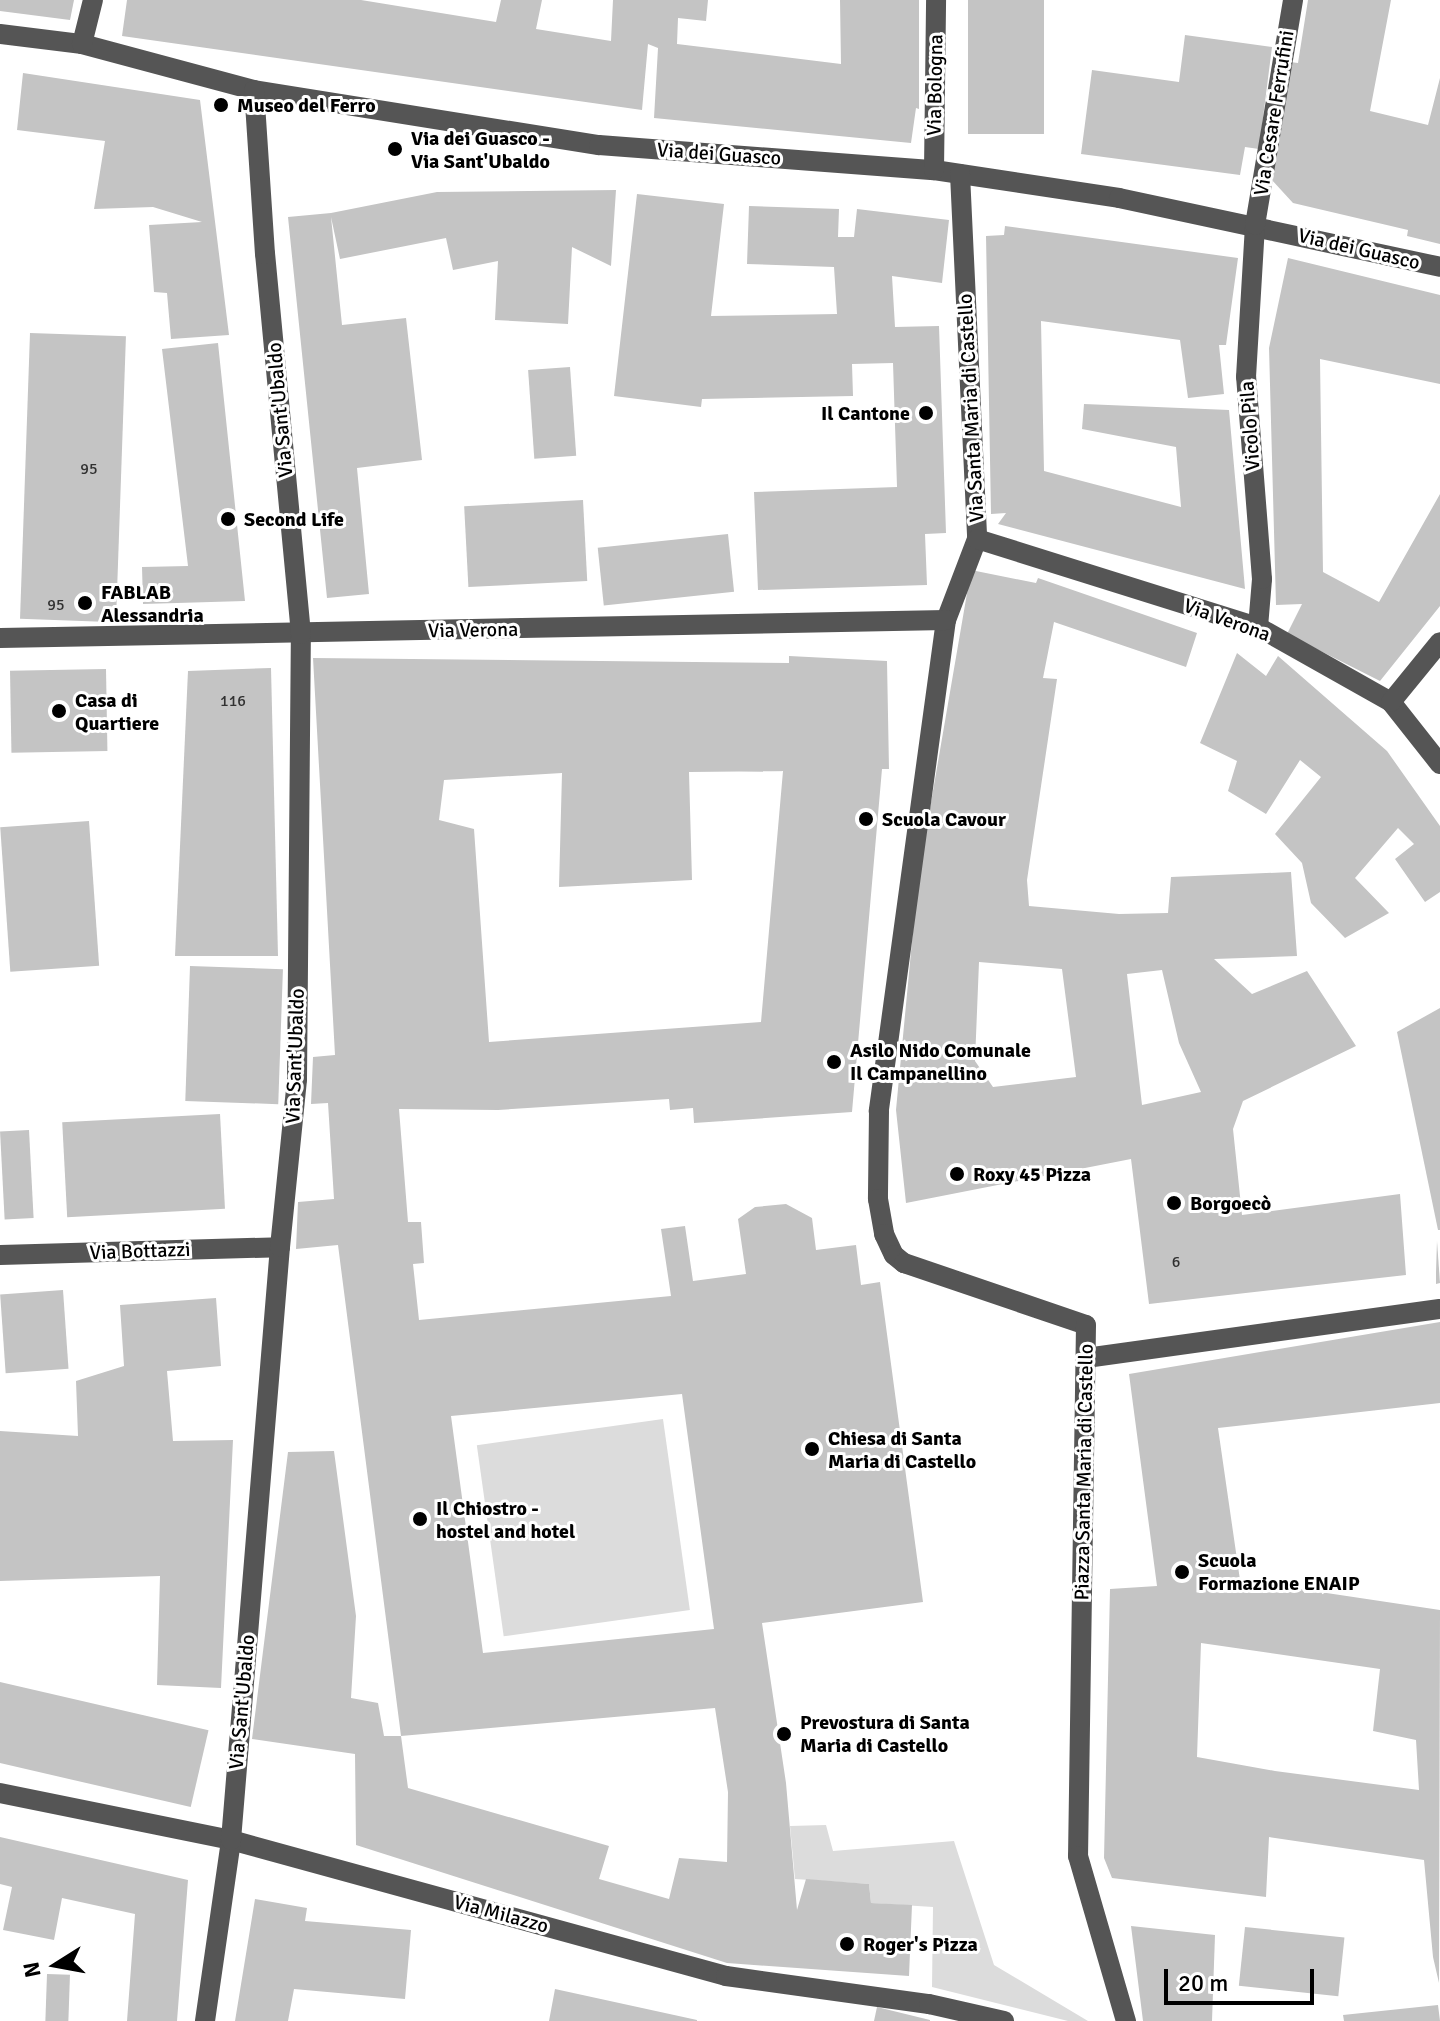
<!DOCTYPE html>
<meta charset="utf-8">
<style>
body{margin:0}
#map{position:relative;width:1440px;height:2021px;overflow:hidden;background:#fff;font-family:Signika,sans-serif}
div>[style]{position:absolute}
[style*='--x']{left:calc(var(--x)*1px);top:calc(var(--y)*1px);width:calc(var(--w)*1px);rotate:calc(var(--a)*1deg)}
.green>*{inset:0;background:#dcdcdc;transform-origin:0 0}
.building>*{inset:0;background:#c4c4c4;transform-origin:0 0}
.minor>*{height:20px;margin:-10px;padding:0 10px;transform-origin:10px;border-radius:10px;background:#555}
.dots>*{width:22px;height:22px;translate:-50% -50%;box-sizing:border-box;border:4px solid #fff;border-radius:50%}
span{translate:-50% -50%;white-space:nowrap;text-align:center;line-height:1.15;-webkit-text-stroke:6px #fff;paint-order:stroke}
.number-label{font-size:16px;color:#313131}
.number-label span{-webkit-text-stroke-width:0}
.street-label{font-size:20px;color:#000}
.poi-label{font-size:20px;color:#000;font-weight:700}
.left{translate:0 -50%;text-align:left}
.right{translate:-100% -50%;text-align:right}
.north{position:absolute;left:16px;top:1925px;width:80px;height:80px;-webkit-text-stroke:6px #fff;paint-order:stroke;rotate:259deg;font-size:22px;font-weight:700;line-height:32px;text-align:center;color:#000}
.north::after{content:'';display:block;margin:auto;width:28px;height:36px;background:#000;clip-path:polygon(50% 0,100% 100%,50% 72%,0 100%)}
.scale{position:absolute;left:1164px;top:1969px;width:150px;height:36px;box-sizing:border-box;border:4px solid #000;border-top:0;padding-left:10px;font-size:24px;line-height:28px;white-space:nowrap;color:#000;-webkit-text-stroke:6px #fff;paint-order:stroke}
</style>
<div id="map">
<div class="green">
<i style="left:663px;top:1419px;width:193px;height:188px;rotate:82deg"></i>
<i style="clip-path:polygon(826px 1825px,833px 1851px,954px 1841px,994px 1965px,1088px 2021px,1068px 2021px,932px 1987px,933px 1907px,871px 1903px,869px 1884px,795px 1879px,790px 1826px)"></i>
</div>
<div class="building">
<i style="clip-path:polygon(0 0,74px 0,70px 20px,0 11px)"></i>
<i style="clip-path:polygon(127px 0,361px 0,496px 22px,501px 0,542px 0,536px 29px,611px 41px,613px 0,708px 0,706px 21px,678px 18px,677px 44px,841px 64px,840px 0,919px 0,919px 109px,916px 108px,911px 143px,654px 118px,658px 48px,648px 44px,642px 110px,122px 36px)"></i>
<i style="left:968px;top:0;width:76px;height:134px"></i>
<i style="clip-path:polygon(1308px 0,1391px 0,1370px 111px,1428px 125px,1440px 78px,1440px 244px,1407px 236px,1408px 230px,1293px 203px,1271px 179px,1290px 62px,1298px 63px)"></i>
<i style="clip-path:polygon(1185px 35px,1272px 47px,1259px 149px,1245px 147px,1240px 175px,1081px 154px,1092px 70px,1179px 82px)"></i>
<i style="clip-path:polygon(23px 73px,200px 100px,229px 335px,171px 339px,167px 293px,154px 292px,149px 225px,202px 222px,153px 207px,94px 209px,105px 141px,17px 130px)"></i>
<i style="clip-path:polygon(616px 190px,611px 266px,572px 247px,568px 324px,495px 320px,498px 261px,453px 270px,446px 238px,340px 259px,331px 217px,342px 325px,406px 318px,422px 460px,357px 468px,369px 594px,327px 598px,288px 217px,331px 213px,437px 192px)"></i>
<i style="clip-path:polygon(637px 194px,724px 204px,711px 316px,837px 314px,834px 267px,747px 264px,749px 206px,839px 209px,838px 237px,854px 237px,857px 209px,949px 220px,942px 283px,892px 276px,895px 327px,939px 326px,946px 533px,925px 534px,927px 585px,758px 590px,754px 492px,897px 487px,893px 363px,852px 364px,853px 396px,702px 399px,701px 407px,614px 396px)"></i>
<i style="clip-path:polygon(1005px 226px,1238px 258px,1226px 345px,1219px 345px,1224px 394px,1188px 398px,1180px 340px,1041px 321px,1044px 471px,1181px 507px,1176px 447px,1082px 429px,1084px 404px,1229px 410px,1245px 589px,998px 524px,1006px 513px,991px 514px,986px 236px,1004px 235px)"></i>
<i style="clip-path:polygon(1288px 258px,1440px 295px,1440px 384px,1320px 359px,1323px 572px,1379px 602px,1440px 494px,1440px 606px,1380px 681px,1287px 634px,1302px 604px,1276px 605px,1269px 348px)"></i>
<i style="left:30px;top:333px;width:96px;height:286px;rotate:2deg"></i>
<i style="clip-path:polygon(218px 343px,245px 601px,143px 604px,142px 567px,188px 566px,162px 349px)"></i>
<i style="left:570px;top:367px;width:89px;height:42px;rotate:86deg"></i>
<i style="left:583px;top:500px;width:81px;height:119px;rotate:87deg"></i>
<i style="left:728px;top:534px;width:58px;height:131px;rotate:84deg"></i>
<i style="clip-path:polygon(evenodd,971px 570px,1036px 583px,1038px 578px,1197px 633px,1186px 667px,1054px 622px,1043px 678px,1057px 679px,1027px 880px,1029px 906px,1119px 914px,1168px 913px,1171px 877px,1291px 872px,1297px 956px,1214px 959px,1252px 994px,1307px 971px,1356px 1046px,1243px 1101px,1233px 1129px,1242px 1215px,1400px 1194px,1406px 1275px,1149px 1304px,1131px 1159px,906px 1203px,896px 1110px,918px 878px,971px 570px,979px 962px,1062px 969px,1076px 1077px,993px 1087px,975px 1061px,979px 962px,971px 570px,1162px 970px,1179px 1043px,1201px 1092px,1142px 1105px,1127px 974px,1162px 970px)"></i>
<i style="clip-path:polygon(1237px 653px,1266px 676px,1278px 656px,1387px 751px,1440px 826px,1440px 892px,1425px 902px,1395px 859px,1414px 844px,1398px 828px,1355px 878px,1389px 913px,1345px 938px,1311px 903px,1302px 863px,1275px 834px,1321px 777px,1300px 760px,1266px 814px,1228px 791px,1237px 761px,1200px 743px)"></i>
<i style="clip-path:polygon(evenodd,789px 656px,887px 661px,889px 769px,882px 769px,852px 1112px,694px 1123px,693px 1108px,670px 1110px,669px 1099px,498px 1110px,399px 1109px,408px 1222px,421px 1222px,424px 1263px,413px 1264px,419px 1320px,671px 1296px,661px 1229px,685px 1226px,693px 1281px,746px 1274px,738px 1219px,755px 1207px,786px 1204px,812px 1218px,816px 1250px,856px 1245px,861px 1285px,880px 1282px,923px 1602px,762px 1623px,786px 1783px,797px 1910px,806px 1879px,869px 1884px,871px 1903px,912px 1905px,909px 1976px,727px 1963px,356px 1845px,355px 1754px,252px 1739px,288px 1452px,334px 1451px,356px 1616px,351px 1698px,378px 1703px,384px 1736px,401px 1736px,408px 1788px,609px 1846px,599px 1879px,669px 1899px,679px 1858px,727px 1862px,728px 1792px,715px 1708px,401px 1736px,338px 1245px,296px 1249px,298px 1202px,334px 1199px,328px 1103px,311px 1104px,313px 1057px,335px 1055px,313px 658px,789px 663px,789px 656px,783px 771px,761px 1022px,489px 1042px,474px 829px,439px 820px,444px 780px,562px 773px,559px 887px,692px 880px,689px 772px,783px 771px,789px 656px,682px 1394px,714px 1629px,483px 1653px,451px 1416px,682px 1394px)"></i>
<i style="clip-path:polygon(271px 668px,278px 956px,175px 956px,188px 671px)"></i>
<i style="left:106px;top:669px;width:82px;height:96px;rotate:89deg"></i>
<i style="left:89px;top:821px;width:145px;height:89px;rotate:86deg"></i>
<i style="left:190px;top:966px;width:93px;height:135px;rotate:2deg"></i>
<i style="clip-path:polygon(1440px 1008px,1440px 1230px,1438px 1230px,1397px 1032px)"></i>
<i style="left:220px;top:1114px;width:95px;height:158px;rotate:87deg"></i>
<i style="left:29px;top:1130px;width:88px;height:29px;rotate:87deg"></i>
<i style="clip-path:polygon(1437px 1241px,1440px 1283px,1436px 1284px,1436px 1272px)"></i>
<i style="left:63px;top:1290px;width:79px;height:63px;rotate:86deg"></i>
<i style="clip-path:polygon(216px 1298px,221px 1366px,167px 1371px,173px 1441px,233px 1440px,221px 1688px,157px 1685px,160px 1576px,0 1581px,0 1431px,78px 1436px,76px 1381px,124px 1366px,120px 1305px)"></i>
<i style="clip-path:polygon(evenodd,1440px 1322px,1440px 1403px,1218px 1428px,1240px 1580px,1440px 1610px,1439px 1983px,1433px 1957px,1424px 1860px,1269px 1837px,1266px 1897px,1112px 1878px,1104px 1858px,1110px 1589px,1157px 1586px,1129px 1374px,1440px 1322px,1201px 1643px,1380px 1669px,1373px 1731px,1416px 1740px,1419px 1790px,1275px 1771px,1197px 1757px,1201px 1643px)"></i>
<i style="left:0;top:1682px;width:214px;height:79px;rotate:13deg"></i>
<i style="clip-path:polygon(0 1837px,188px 1880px,177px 2021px,127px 2021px,135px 1914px,62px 1898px,54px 1940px,3px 1930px,12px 1887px,0 1884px)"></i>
<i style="clip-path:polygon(255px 1899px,307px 1908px,305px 1921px,411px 1930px,405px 1999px,294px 1989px,288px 2021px,235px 2021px)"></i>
<i style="clip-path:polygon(1131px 1926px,1215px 1935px,1212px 2021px,1143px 2021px)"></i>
<i style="left:1245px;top:1927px;width:100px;height:59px;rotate:6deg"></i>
<i style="left:47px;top:1974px;width:23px;height:47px;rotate:2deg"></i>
<i style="clip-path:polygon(555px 1989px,697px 2020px,697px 2021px,549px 2021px)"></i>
<i style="clip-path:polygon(1438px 2005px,1440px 2021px,1344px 2021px,1343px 2015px)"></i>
<i style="clip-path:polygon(877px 2007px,930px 2020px,930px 2021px,874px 2021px)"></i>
</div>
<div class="minor">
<i style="--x:0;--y:34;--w:83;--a:7"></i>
<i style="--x:82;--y:44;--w:178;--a:15"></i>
<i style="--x:254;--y:90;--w:349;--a:9.1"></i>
<i style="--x:599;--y:145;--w:336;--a:4.3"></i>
<i style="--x:934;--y:170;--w:187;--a:8.6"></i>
<i style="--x:1119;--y:198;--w:328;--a:12.1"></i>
<i style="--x:82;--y:44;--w:45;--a:-76"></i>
<i style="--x:934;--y:170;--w:170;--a:-89.3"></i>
<i style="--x:960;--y:174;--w:365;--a:87.3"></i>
<i style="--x:977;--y:539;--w:87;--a:110.9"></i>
<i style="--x:946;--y:620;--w:496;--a:97.8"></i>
<i style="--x:879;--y:1111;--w:88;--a:90.7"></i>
<i style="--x:878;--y:1199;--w:36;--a:80"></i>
<i style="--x:884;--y:1234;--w:23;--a:65"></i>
<i style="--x:894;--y:1255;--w:13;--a:39"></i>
<i style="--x:904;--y:1263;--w:192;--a:18.8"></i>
<i style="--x:1086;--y:1325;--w:531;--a:90.86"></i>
<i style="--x:1078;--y:1856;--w:172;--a:73.8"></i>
<i style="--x:977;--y:539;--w:294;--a:17.4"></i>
<i style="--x:1258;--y:627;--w:153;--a:29.4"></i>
<i style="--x:1391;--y:702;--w:79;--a:51.7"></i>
<i style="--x:1258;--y:627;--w:48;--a:-85.2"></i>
<i style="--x:1262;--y:579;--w:203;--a:-94.5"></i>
<i style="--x:1246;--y:377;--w:152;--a:-86.6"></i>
<i style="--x:1255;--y:225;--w:228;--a:-80.4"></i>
<i style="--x:0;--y:638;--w:946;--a:-1.09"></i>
<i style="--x:1391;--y:702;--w:77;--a:-50.8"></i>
<i style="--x:0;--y:1255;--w:280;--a:-1.6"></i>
<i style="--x:1086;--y:1358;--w:357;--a:-7.9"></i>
<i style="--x:0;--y:1793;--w:236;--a:11.5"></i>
<i style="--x:231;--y:1840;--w:513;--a:15.36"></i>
<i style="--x:726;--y:1976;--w:205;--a:7.9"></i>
<i style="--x:929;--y:2004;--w:77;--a:12.8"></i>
<i style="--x:205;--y:2021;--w:183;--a:-81.8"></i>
<i style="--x:231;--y:1840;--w:595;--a:-85.28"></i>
<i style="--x:280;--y:1247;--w:169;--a:-84.2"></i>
<i style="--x:297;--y:1079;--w:445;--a:-89.5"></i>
<i style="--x:301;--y:634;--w:382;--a:-95.4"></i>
<i style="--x:265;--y:254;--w:164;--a:-93.8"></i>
</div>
<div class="dots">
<i style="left:221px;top:105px;background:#000"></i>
<i style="left:395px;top:149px;background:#000"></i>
<i style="left:926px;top:413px;background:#000"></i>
<i style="left:228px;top:519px;background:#000"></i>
<i style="left:85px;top:603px;background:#000"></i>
<i style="left:59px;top:711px;background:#000"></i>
<i style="left:866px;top:819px;background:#000"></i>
<i style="left:834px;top:1062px;background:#000"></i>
<i style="left:957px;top:1174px;background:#000"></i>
<i style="left:1174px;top:1203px;background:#000"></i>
<i style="left:812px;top:1449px;background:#000"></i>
<i style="left:420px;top:1519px;background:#000"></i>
<i style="left:1182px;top:1572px;background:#000"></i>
<i style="left:784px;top:1734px;background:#000"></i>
<i style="left:847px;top:1944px;background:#000"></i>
</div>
<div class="number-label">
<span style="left:89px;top:469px">95</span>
<span style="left:56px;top:605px">95</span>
<span style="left:233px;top:701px">116</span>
<span style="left:1176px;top:1262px">6</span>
</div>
<div class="street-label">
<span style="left:935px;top:85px;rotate:-89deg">Via Bologna</span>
<span style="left:1274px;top:113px;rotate:-81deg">Via Cesare Ferrufini</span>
<span style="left:719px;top:154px;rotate:4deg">Via dei Guasco</span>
<span style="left:1359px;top:249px;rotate:13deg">Via dei Guasco</span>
<span style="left:971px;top:408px;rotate:-93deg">Via Santa Maria di Castello</span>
<span style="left:280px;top:410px;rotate:-95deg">Via Sant'Ubaldo</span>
<span style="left:1250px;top:426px;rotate:-94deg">Vicolo Pila</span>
<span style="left:1227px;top:620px;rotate:20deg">Via Verona</span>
<span style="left:473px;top:630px;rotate:-1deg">Via Verona</span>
<span style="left:295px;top:1056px;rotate:-88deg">Via Sant'Ubaldo</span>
<span style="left:140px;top:1251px;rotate:-2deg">Via Bottazzi</span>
<span style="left:1084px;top:1472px;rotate:-89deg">Piazza Santa Maria di Castello</span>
<span style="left:242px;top:1702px;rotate:-85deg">Via Sant'Ubaldo</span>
<span style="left:501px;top:1914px;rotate:15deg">Via Milazzo</span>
</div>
<div class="poi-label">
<span class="left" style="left:237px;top:105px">Museo del Ferro</span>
<span class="left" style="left:411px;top:150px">Via dei Guasco -<br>Via Sant'Ubaldo</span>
<span class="right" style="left:910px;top:413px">Il Cantone</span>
<span class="left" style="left:244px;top:519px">Second Life</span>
<span class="left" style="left:101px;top:604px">FABLAB<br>Alessandria</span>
<span class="left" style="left:75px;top:712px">Casa di<br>Quartiere</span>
<span class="left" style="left:882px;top:819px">Scuola Cavour</span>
<span class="left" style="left:850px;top:1062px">Asilo Nido Comunale<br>Il Campanellino</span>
<span class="left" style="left:973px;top:1174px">Roxy 45 Pizza</span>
<span class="left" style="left:1190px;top:1203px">Borgoecò</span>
<span class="left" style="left:828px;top:1450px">Chiesa di Santa<br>Maria di Castello</span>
<span class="left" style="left:436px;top:1520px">Il Chiostro -<br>hostel and hotel</span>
<span class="left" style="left:1198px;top:1572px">Scuola<br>Formazione ENAIP</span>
<span class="left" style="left:800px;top:1734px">Prevostura di Santa<br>Maria di Castello</span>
<span class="left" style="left:863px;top:1944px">Roger's Pizza</span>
</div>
<div class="north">N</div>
<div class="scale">20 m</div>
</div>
